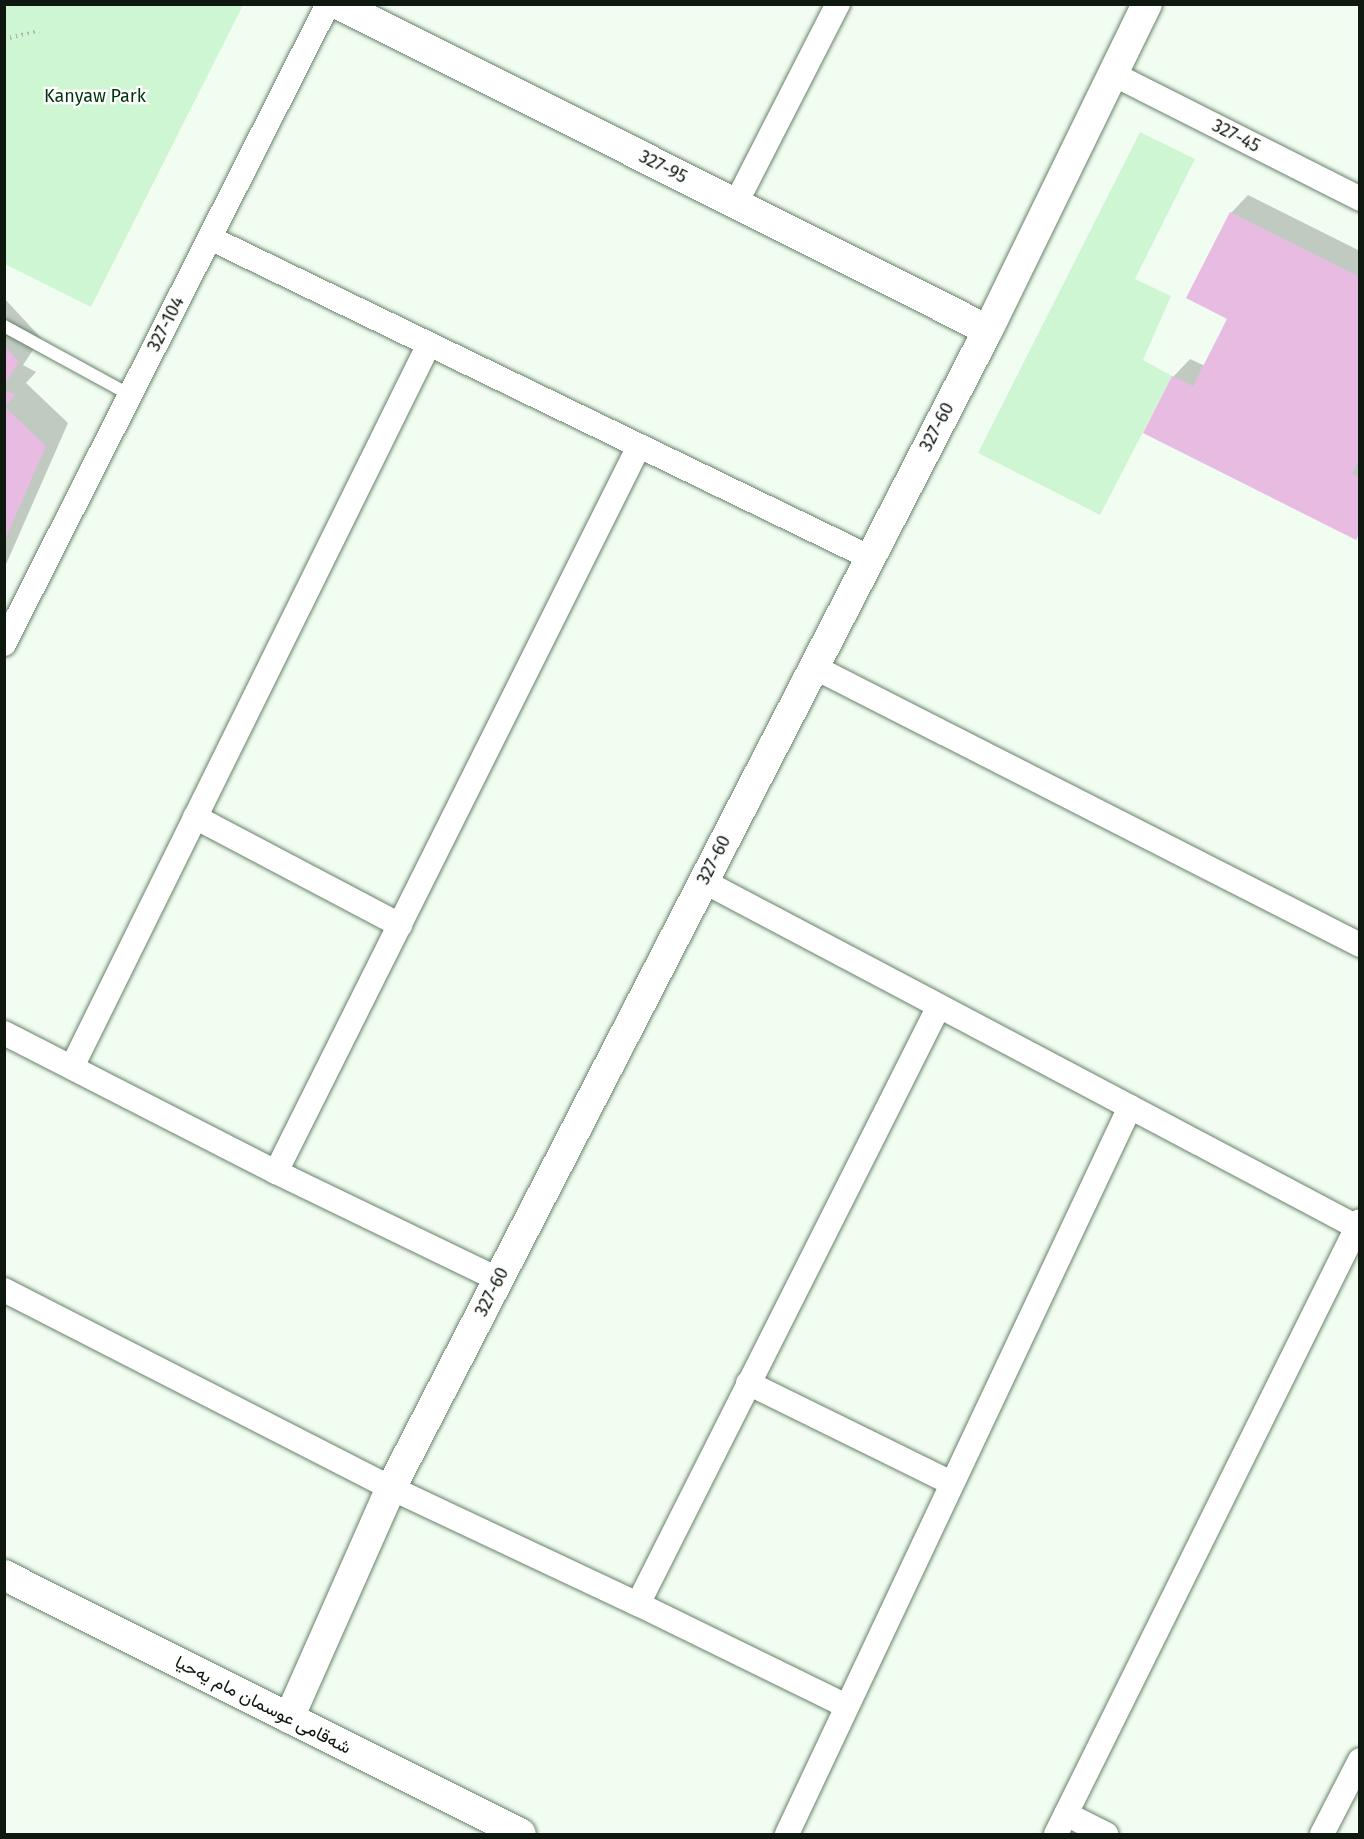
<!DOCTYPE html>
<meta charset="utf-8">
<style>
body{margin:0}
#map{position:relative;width:1364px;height:1839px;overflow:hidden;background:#f2fdf2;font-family:"Fira Sans",Vazirmatn,sans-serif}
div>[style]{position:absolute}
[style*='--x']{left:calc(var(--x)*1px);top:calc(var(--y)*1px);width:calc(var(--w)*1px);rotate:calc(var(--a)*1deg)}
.green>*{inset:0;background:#cff6d2}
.shadow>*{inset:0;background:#0003}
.building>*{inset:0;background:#e8bbe2}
.path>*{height:4px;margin-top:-2px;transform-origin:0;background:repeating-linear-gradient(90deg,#acb6ac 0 1.5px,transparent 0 6px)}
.roads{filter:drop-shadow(0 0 2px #68826a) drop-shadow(0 0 2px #68826a)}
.service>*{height:12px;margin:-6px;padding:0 6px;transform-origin:6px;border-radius:6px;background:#fff}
.minor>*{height:24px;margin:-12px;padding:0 12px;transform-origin:12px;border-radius:12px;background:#fff}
.tertiary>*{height:30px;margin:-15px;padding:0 15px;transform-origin:15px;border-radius:15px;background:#fff}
span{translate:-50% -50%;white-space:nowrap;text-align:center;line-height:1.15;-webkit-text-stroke:4.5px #fff;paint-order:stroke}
.park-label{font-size:18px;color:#01340e}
.street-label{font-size:18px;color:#0e180f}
.frame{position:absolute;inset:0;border:6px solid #0e180f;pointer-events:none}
</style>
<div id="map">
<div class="green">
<i style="clip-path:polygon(4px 5px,243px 5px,91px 307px,5px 264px)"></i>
<i style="clip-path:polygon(1140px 132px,1195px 159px,1135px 279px,1171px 296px,1143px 360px,1172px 376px,1100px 515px,978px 453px)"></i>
</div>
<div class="shadow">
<i style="clip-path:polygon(1248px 195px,1360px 251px,1360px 534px,1356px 538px,1173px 377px,1190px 359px,1205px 366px,1229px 318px,1231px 213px)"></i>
<i style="clip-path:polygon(4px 298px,41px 338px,23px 365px,36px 372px,26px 383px,68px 423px,4px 569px)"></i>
</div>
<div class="building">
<i style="clip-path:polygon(1230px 212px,1360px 277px,1360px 458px,1352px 474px,1360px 478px,1360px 533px,1356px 540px,1143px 433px,1172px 376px,1193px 386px,1227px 319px,1186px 298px)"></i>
<i style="clip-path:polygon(4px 345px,19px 362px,4px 385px)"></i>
<i style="clip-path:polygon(4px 390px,15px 395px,5px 407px,46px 446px,4px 542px)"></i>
</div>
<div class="path">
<i style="--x:4;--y:39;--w:36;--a:-13"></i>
</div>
<div class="roads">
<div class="service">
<i style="--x:4;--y:326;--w:144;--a:28.7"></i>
</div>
<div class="minor">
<i style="--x:1113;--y:74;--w:277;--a:26.8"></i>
<i style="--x:736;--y:203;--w:224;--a:-62.9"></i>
<i style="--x:210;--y:238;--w:732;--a:25.83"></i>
<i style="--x:4;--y:644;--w:717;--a:-63.15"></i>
<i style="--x:814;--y:667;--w:613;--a:26.98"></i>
<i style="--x:195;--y:817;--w:232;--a:27.8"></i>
<i style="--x:703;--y:881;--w:740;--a:27.88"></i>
<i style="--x:4;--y:1033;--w:305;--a:27.1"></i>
<i style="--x:276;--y:1172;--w:248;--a:25.8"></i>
<i style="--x:72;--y:1067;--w:806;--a:-63.72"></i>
<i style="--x:276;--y:1172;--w:812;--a:-63.43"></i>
<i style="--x:4;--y:1290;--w:435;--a:27.1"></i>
<i style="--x:391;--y:1488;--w:273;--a:25.2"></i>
<i style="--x:638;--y:1604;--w:232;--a:26.1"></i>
<i style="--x:748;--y:1383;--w:226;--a:26.2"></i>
<i style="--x:638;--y:1604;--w:669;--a:-63.28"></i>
<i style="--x:1066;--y:1814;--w:45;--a:26.6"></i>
<i style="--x:787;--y:1834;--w:804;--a:-64.74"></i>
<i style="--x:1056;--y:1834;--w:684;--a:-63.62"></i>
<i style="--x:1322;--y:1834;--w:83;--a:-62.8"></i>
</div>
<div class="tertiary">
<i style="--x:338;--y:4;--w:727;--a:26.64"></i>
<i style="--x:4;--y:1575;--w:578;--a:26.61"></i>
<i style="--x:289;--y:1718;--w:252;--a:-66.1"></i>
<i style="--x:391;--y:1488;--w:1303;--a:-62.73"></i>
<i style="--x:988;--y:330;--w:363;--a:-64"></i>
</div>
</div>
<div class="park-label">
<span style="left:95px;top:96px">Kanyaw Park</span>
</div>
<div class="street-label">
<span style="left:1236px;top:136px;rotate:27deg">327-45</span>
<span style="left:663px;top:167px;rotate:27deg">327-95</span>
<span style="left:166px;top:324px;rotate:-63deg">327-104</span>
<span style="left:937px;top:427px;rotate:-62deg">327-60</span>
<span style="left:714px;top:860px;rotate:-63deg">327-60</span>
<span style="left:492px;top:1292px;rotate:-63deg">327-60</span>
<span style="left:263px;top:1705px;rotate:27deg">شەقامی عوسمان مام یەحیا</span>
</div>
<div class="frame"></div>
</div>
